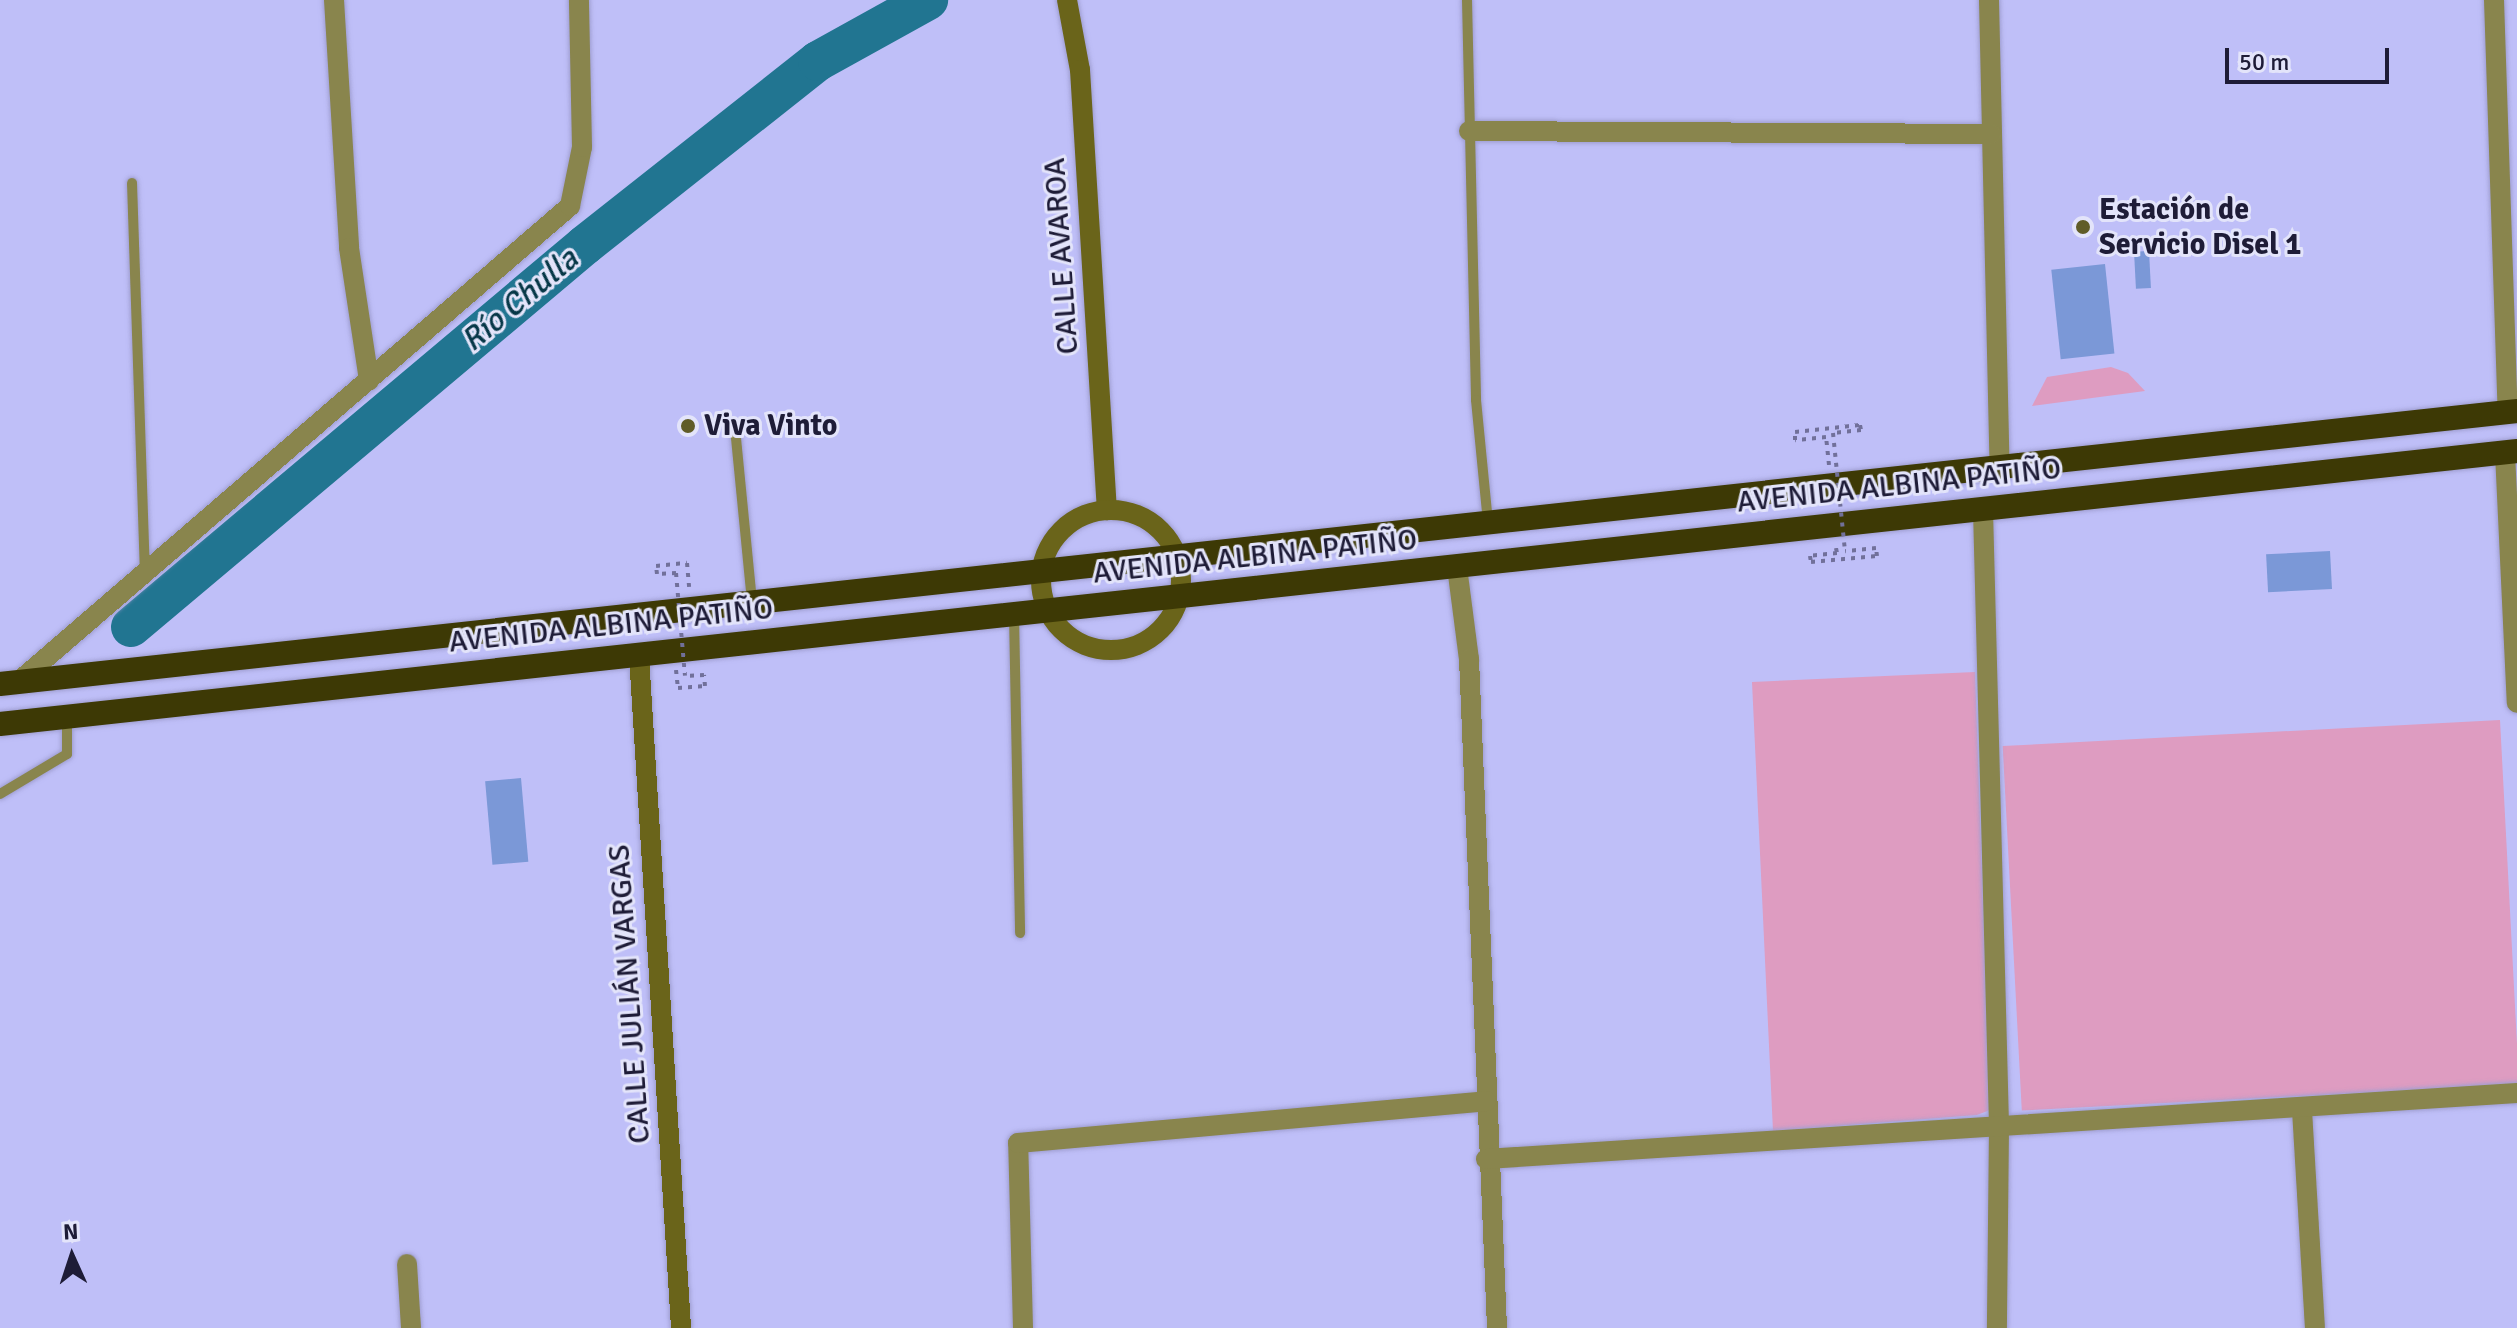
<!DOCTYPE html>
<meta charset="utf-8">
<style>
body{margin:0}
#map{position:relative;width:2517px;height:1328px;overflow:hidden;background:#bfbff8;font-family:Signika,sans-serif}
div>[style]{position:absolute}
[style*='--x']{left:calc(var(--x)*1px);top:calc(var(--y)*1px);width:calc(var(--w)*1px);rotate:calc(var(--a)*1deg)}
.green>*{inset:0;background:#de9cc1;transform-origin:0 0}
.river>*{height:40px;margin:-20px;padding:0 20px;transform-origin:20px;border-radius:20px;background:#217591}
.building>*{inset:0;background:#7b98d7;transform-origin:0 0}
.path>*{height:4px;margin-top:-2px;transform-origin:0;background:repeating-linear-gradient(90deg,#71709a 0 4px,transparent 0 10px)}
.roads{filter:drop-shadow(0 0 2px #9f9ed1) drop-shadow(0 0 2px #9f9ed1)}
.lane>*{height:10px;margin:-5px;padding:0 5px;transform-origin:5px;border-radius:5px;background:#89854d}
.street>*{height:20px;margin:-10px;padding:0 10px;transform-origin:10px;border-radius:10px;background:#89854d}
.secondary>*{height:20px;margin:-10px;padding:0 10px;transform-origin:10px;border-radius:10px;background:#6a641a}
.secondary>.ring{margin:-10px;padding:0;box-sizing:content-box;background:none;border:20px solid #6a641a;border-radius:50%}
.highway>*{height:24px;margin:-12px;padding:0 12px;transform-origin:12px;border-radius:12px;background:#3d3905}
.path-bridge>*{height:4px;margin-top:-2px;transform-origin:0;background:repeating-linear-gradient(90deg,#71709a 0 4px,transparent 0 10px)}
.dots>*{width:22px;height:22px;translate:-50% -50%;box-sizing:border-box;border:4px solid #e3e4fa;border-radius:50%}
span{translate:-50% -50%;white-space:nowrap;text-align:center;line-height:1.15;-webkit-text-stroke:6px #e3e4fa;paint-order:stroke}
.poi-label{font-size:30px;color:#1e1c37;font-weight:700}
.left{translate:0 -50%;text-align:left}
.street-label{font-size:30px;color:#1e1c37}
.water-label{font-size:32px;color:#063747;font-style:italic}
.north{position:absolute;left:32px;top:1216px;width:80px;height:80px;-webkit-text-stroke:6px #e3e4fa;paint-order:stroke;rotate:357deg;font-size:22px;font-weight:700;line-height:32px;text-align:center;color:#1e1c37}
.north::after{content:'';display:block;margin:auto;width:28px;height:36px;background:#1e1c37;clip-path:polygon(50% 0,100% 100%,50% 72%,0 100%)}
.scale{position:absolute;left:2225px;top:48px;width:164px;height:36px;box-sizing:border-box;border:4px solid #1e1c37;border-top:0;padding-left:10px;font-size:24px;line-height:28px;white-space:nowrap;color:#1e1c37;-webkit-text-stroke:6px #e3e4fa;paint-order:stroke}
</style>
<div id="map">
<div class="green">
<i style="clip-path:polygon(2111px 367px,2128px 373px,2145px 391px,2032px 406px,2047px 377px)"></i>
<i style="clip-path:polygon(1975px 672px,1990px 1110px,1977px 1115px,1773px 1131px,1752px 682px)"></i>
<i style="left:2500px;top:720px;width:365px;height:498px;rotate:87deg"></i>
</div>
<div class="river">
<i style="--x:131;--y:627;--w:593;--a:-40.08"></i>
<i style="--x:585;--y:245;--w:297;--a:-38.3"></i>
<i style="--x:818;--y:61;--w:126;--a:-29"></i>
</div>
<div class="building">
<i style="left:2149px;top:251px;width:37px;height:15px;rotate:87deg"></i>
<i style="left:2105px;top:264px;width:90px;height:54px;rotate:84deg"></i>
<i style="left:2330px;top:551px;width:38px;height:64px;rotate:87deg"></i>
<i style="left:521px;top:778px;width:84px;height:36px;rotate:85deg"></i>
</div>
<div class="path">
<i style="--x:1829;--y:465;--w:28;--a:-96"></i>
<i style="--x:1826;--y:437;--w:31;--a:174"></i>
<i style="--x:1795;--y:440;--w:8;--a:-90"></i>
<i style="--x:1795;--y:432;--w:65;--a:-6.1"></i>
<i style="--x:1860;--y:425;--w:5;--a:79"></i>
<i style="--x:1861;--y:430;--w:28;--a:174"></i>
<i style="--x:1836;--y:548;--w:5;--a:79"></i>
<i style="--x:1837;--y:553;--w:27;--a:174"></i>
<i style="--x:1810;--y:556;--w:6;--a:81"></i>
<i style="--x:1811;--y:562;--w:66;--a:-5.2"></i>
<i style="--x:1877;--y:556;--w:8;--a:-97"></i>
<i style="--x:1876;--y:548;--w:31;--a:174"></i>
<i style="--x:676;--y:573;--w:19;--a:177"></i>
<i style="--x:657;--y:574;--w:8;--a:-97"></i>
<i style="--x:656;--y:566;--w:31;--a:-6"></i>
<i style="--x:687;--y:563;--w:24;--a:85"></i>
<i style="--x:676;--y:670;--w:18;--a:84"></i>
<i style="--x:678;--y:688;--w:27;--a:-4"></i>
<i style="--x:705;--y:686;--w:11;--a:-95"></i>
<i style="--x:704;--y:675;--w:19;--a:177"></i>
</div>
<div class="roads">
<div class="lane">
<i style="--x:1467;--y:0;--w:400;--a:88.7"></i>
<i style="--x:1476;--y:400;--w:123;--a:84.4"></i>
<i style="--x:132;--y:183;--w:388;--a:88.1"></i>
<i style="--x:735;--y:428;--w:173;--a:84.4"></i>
<i style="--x:1014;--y:615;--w:318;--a:88.9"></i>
<i style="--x:0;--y:794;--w:78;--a:-30.8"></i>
<i style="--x:67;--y:754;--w:37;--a:-90"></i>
</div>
<div class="street">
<i style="--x:334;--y:0;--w:248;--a:86.5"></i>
<i style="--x:349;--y:248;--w:134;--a:81.4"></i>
<i style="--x:1989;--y:0;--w:467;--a:88.7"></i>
<i style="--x:2494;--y:0;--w:412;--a:88.1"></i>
<i style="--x:1469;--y:131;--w:522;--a:0.33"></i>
<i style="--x:2505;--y:453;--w:250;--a:87.3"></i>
<i style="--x:1983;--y:510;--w:617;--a:88.51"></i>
<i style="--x:1999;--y:1127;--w:201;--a:90.6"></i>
<i style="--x:1457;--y:567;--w:93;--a:82.6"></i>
<i style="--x:1469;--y:659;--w:670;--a:87.6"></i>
<i style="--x:18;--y:682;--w:729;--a:-40.77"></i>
<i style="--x:570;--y:206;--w:60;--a:-78.5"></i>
<i style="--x:582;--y:147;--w:147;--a:-91.2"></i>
<i style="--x:2302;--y:1110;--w:218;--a:86.6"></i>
<i style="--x:1486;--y:1159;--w:1033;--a:-3.66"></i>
<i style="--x:407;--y:1264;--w:64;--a:86.4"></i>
<i style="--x:1023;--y:1328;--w:185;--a:-91.5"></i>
<i style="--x:1018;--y:1143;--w:470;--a:-5.1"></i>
</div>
<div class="secondary">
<i style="--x:1067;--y:0;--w:71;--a:79.5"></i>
<i style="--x:1080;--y:70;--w:441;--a:86.5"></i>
<i class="ring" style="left:1041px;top:510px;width:120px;height:120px"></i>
<i style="--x:639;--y:656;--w:673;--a:86.42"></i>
</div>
<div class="highway">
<i style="--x:0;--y:684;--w:2532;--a:-6.19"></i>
<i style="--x:0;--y:724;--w:2532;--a:-6.19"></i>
</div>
</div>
<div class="path-bridge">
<i style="--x:1833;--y:433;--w:119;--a:84.2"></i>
<i style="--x:676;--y:573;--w:103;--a:85"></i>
</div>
<div class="dots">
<i style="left:2083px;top:227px;background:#605c28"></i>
<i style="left:688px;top:426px;background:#605c28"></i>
</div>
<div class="poi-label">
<span class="left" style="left:2099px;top:227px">Estación de<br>Servicio Disel 1</span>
<span class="left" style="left:704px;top:426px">Viva Vinto</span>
</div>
<div class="street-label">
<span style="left:1062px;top:256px;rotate:-94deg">CALLE AVAROA</span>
<span style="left:1899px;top:486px;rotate:-6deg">AVENIDA ALBINA PATIÑO</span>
<span style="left:1255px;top:557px;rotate:-6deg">AVENIDA ALBINA PATIÑO</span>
<span style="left:611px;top:626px;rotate:-6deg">AVENIDA ALBINA PATIÑO</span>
<span style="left:630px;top:994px;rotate:-94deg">CALLE JULIÁN VARGAS</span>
</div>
<div class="water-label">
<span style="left:520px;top:300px;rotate:-40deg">Río Chulla</span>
</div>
<div class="north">N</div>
<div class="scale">50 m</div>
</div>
